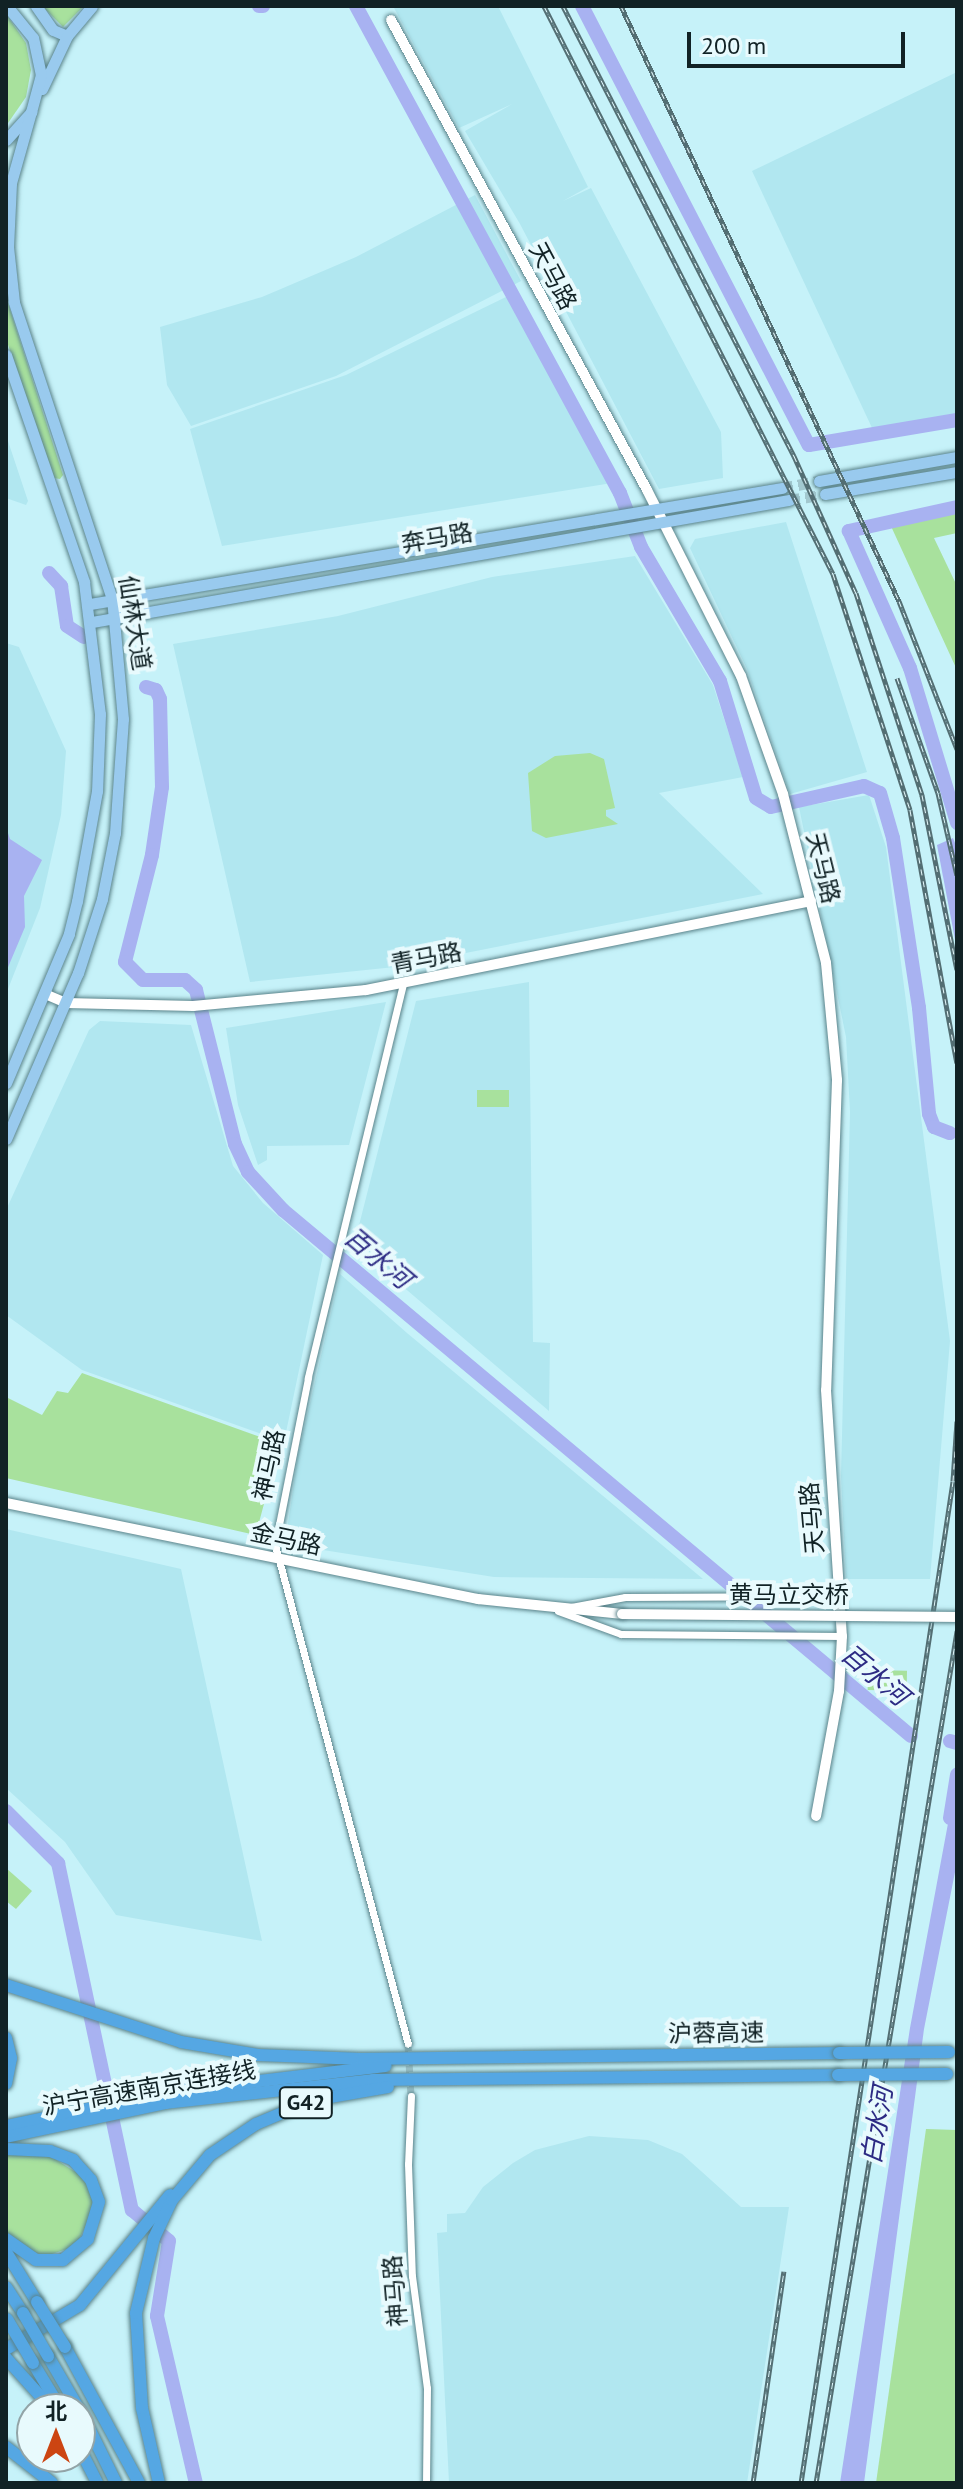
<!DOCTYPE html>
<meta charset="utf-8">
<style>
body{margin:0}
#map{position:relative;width:963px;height:2489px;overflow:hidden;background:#c6f2f9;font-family:"PT Sans","Noto Sans SC",sans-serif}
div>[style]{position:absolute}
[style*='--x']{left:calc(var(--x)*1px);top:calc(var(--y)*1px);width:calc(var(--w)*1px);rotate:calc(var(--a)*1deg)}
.built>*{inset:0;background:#b1e7f0}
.green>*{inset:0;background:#a8e19d;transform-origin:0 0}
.water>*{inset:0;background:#a8b2f1}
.river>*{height:14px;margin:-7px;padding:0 7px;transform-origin:7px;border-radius:7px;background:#a8b2f1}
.street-tunnel>*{height:7px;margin-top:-3.5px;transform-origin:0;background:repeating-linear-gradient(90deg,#a2c8cf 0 7px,transparent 0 10.5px)}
.primary-tunnel>*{height:11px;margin-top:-5.5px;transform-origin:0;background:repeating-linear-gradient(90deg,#a2c8cf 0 11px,transparent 0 16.5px)}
.roads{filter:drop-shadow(0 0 2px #5a838a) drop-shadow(0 0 2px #5a838a)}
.street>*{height:7px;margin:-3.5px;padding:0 3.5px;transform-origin:3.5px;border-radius:3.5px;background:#fff}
.secondary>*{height:10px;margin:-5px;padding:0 5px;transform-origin:5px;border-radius:5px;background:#fff}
.primary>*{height:11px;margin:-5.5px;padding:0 5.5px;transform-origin:5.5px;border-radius:5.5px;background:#99caee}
.highway>*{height:12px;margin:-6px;padding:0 6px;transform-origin:6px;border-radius:6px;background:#55a7e3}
.rail>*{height:5px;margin-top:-2.5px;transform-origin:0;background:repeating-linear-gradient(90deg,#e8fafd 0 6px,#536e73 0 12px);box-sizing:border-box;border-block:2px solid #536e73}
.bridges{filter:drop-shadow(0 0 2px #5a838a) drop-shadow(0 0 2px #5a838a)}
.secondary-bridge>*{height:10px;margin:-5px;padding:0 5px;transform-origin:5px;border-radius:5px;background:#fff}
.highway-bridge>*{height:12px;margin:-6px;padding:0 6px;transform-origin:6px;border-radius:6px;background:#55a7e3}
span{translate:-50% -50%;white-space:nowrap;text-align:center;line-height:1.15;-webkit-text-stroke:8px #e8fafd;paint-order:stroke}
.shield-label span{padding:2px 6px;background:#e8fafd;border:2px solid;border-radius:6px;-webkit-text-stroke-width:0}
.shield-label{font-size:22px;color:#112225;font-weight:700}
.street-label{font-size:24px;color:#112225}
.water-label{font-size:26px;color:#2d2b84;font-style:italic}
.frame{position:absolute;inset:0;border:8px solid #112225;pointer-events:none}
.north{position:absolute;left:16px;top:2393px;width:80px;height:80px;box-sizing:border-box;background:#e8fafd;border:2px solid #92a4a7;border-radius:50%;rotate:0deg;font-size:22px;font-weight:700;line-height:32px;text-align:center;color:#112225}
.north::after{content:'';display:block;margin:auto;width:28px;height:36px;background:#cc4512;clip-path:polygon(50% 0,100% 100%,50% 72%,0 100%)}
.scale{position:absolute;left:687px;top:32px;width:218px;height:36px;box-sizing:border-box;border:4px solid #112225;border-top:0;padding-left:10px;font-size:24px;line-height:28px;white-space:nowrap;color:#112225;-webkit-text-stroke:6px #e8fafd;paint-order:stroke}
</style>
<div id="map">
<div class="built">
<i style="clip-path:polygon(393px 6px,498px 6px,588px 187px,563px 201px,591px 188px,721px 432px,723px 478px,659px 489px,520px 224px,465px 131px,512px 104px,459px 128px)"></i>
<i style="clip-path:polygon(957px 72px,957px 417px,873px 430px,752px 171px)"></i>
<i style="clip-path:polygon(475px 195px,521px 281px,336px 376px,191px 426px,167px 385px,160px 327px,262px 297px,356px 257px)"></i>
<i style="clip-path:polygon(508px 296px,612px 483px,222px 546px,190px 429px,346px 375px)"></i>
<i style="clip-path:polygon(6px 435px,28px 501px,26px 505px,6px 498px)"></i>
<i style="clip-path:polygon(786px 522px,867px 772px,790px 794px,747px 669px,690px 548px,695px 539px)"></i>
<i style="clip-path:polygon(635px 556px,713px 685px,743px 777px,659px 793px,763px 894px,395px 967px,250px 982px,173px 644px,338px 616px,492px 577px)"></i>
<i style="clip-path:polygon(6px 643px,19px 647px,66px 751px,61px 815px,40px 908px,6px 994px)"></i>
<i style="clip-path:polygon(869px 795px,886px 847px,950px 1341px,930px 1579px,846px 1579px,841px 1476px,850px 1112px,846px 1037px,799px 807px)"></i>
<i style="clip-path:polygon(529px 982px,533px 1342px,550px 1343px,549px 1411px,354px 1245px,416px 1001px)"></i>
<i style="clip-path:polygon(386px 1002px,349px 1145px,267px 1146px,267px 1160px,258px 1165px,238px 1105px,226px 1028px)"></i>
<i style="clip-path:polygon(100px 1021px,191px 1025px,233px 1166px,263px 1203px,323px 1255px,284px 1442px,82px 1370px,6px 1315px,6px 1210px,89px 1030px)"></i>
<i style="clip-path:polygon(340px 1274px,407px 1333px,703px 1579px,494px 1577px,285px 1544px,298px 1455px)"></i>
<i style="clip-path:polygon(6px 1529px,181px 1569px,262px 1941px,116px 1915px,65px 1842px,6px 1788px)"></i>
<i style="clip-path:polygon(589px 2136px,648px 2140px,682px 2154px,741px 2207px,789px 2207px,747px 2483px,449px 2483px,437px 2233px,447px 2232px,447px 2214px,465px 2213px,483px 2187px,513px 2163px,535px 2150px)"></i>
</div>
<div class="green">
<i style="clip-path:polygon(42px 6px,84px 6px,63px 27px)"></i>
<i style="clip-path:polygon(6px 14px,26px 43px,31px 70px,26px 97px,6px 126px)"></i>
<i style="clip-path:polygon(6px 297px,63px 475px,60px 479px,54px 478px,6px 339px)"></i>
<i style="clip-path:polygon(957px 513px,957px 533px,934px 538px,957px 586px,957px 670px,890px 524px)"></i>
<i style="clip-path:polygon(590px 753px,604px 759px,615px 808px,606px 810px,606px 816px,618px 824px,546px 838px,532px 831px,528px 773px,555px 756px)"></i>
<i style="left:477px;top:1090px;width:32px;height:17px"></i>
<i style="clip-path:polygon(82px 1373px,280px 1444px,257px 1530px,251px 1534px,6px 1478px,6px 1397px,42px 1415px,57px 1391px,68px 1393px)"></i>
<i style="left:868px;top:1670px;width:39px;height:20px;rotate:1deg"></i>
<i style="clip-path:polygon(6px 1868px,32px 1891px,16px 1909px,6px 1901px)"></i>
<i style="clip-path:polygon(926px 2129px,957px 2130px,957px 2483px,876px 2483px)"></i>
<i style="clip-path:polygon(47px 2154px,82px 2176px,92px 2196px,92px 2213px,76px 2246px,46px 2256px,20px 2247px,6px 2232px,6px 2155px)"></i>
</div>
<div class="water">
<i style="clip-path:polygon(6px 827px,10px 839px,42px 860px,24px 896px,25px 927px,6px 972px)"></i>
<i style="clip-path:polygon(953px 838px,957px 848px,957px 950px,937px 845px)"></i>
<i style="clip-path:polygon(957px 1775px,957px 1862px,924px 2029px,864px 2483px,840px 2483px,910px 2028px)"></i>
</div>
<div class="river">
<i style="--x:259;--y:6;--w:4;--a:0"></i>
<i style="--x:356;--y:6;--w:554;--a:61.54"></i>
<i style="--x:620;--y:493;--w:58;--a:68.7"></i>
<i style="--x:641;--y:547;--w:156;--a:59.5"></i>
<i style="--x:720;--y:681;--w:122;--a:72.9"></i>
<i style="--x:756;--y:798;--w:17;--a:31"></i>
<i style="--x:771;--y:807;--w:95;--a:-12.7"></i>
<i style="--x:864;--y:786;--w:17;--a:24"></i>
<i style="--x:880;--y:793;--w:47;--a:73.9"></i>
<i style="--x:893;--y:838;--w:172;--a:81.3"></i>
<i style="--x:919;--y:1008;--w:106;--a:84.6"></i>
<i style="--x:929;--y:1114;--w:14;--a:69"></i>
<i style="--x:934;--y:1127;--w:17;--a:21"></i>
<i style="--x:582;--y:6;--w:494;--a:62.7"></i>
<i style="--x:809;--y:445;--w:150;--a:-9.6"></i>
<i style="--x:957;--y:507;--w:111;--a:167.5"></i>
<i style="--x:849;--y:531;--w:150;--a:66"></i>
<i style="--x:910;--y:668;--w:162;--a:73.1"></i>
<i style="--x:49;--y:573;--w:18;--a:47"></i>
<i style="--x:61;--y:586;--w:40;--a:81.5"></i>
<i style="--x:67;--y:626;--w:20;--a:33"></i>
<i style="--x:146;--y:687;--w:10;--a:17"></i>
<i style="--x:156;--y:690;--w:10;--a:66"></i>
<i style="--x:160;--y:699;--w:88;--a:88.7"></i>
<i style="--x:162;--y:787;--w:69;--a:98.4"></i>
<i style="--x:152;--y:855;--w:110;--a:104.2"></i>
<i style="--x:125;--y:962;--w:25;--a:45"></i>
<i style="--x:143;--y:980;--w:42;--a:0"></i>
<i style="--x:185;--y:980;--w:15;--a:42"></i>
<i style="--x:196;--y:990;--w:159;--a:75.8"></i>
<i style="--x:235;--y:1144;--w:31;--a:65"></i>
<i style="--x:248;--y:1172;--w:52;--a:47.4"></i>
<i style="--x:283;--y:1210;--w:819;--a:39.95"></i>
<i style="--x:950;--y:1741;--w:7;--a:16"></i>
<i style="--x:6;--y:1811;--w:74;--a:45"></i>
<i style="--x:58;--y:1863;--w:355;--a:78"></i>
<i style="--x:132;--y:2210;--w:48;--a:40"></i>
<i style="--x:169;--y:2241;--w:76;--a:99.1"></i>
<i style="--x:157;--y:2316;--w:171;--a:76.9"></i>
<i style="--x:950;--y:1818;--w:44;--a:-80.8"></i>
</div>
<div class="street-tunnel">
<i style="--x:408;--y:2044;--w:52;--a:86.7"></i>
</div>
<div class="primary-tunnel">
<i style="--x:782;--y:488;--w:38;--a:-11"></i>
<i style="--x:789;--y:500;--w:36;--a:-9"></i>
</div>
<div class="roads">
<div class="street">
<i style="--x:403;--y:984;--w:405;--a:103.6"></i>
<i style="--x:308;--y:1378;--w:170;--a:101.2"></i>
<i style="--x:275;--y:1545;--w:516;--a:75.08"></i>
<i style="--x:571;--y:1607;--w:55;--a:-10.5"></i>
<i style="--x:625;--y:1597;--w:214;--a:-0.3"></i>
<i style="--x:558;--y:1611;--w:67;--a:20.1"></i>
<i style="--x:621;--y:1634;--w:221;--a:0.5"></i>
<i style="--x:411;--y:2096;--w:68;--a:92.5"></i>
<i style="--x:408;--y:2164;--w:112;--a:88"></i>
<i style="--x:412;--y:2276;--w:113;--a:82.4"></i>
<i style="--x:427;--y:2388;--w:95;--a:90.6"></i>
</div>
<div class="secondary">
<i style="--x:391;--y:20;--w:535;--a:61.42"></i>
<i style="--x:647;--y:490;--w:208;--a:63.2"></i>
<i style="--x:741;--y:676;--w:125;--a:70.4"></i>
<i style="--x:783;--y:794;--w:174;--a:75.7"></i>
<i style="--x:826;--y:963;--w:118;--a:84.6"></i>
<i style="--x:837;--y:1080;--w:310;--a:92"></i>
<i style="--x:826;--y:1390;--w:247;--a:86.3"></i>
<i style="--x:842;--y:1636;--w:55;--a:93.1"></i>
<i style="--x:839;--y:1691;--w:127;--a:100.4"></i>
<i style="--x:45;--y:994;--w:23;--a:23"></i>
<i style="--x:66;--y:1003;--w:127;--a:1.4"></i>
<i style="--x:193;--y:1006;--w:174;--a:-5.3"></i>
<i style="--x:366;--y:990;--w:454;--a:-11.3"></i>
<i style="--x:6;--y:1503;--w:482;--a:11.5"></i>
<i style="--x:478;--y:1599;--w:145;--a:5.9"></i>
</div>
<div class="primary">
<i style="--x:36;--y:6;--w:29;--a:55"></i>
<i style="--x:53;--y:30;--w:15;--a:23"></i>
<i style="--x:42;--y:89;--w:59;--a:-64.7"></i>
<i style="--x:67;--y:36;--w:39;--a:-50"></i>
<i style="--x:6;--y:140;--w:38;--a:-48"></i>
<i style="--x:31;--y:112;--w:38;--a:-75"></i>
<i style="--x:41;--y:75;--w:38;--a:-102"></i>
<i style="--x:33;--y:38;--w:41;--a:-129.1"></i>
<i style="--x:6;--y:355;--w:240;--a:71"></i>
<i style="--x:84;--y:582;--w:133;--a:83.1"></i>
<i style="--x:100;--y:714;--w:77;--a:92.2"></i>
<i style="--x:97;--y:791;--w:112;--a:100.3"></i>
<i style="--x:77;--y:901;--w:34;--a:104"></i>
<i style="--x:69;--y:934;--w:162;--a:112.9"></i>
<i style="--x:819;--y:481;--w:140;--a:-9.9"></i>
<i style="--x:825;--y:494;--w:134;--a:-9.5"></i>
<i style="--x:90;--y:604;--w:702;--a:-9.52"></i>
<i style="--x:92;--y:622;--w:708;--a:-9.93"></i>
<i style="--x:6;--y:1139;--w:181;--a:-66.6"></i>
<i style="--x:78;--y:973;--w:78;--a:-72"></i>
<i style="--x:102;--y:899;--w:67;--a:-78.9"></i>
<i style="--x:115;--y:833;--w:114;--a:-86"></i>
<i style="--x:123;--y:719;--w:121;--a:-95.2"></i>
<i style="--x:112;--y:599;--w:313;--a:-108.3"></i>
<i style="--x:14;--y:302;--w:55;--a:-96.2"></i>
<i style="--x:8;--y:247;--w:64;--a:-87.3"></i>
<i style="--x:11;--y:183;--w:74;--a:-74.3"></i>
</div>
<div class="highway">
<i style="--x:6;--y:1985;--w:184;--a:18"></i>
<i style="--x:181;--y:2042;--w:78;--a:9.6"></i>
<i style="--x:258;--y:2055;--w:104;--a:2.2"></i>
<i style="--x:362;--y:2059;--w:477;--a:-0.7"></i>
<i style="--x:6;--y:2038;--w:21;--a:76"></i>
<i style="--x:11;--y:2058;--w:26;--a:101"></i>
<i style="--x:6;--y:2126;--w:165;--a:-11.9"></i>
<i style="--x:167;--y:2092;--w:220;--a:-6.8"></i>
<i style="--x:6;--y:2137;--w:164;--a:-12"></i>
<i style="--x:166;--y:2103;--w:208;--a:-6.3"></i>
<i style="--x:373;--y:2080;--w:465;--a:-0.6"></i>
<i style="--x:6;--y:2149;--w:44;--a:2.6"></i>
<i style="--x:50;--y:2151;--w:25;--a:21"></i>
<i style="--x:73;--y:2160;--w:27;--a:48"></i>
<i style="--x:91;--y:2180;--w:23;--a:70"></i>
<i style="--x:99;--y:2202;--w:39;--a:107"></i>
<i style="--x:88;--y:2239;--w:33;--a:140"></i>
<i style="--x:63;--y:2260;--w:27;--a:180"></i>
<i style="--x:36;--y:2260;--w:37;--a:-145"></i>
<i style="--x:6;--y:2252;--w:59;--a:58.2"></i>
<i style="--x:6;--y:2287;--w:31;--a:57"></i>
<i style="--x:65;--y:2347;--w:155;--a:61.4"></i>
<i style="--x:6;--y:2349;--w:86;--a:-30.7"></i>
<i style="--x:80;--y:2305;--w:142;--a:-50.7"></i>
<i style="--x:48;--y:2356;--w:61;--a:59.7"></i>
<i style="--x:6;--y:2358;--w:69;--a:48"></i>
<i style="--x:33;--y:2363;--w:44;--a:58.8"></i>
<i style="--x:80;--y:2410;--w:81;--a:63.7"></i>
<i style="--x:6;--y:2447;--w:58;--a:38"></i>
<i style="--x:80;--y:2449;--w:38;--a:63"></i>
<i style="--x:159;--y:2483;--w:77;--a:-102.8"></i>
<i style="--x:142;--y:2408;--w:95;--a:-93.6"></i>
<i style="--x:136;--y:2313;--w:77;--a:-76.5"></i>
<i style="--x:154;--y:2238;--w:42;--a:-64.7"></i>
<i style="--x:172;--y:2200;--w:59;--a:-49.8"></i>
<i style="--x:210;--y:2155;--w:55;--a:-34"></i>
<i style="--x:256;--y:2124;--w:62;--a:-22.8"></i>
<i style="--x:313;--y:2100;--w:76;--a:-9.8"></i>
</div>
</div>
<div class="rail">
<i style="--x:544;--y:6;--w:637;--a:63.03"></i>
<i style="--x:833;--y:574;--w:248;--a:71.9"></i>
<i style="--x:910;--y:810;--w:257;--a:79.5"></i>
<i style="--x:563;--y:6;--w:506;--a:62.83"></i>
<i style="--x:794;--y:456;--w:150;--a:65.7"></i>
<i style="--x:856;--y:593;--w:213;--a:71.9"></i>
<i style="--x:922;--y:795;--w:178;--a:78.7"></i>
<i style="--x:621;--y:6;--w:657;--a:64.96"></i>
<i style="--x:899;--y:601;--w:159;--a:68.6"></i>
<i style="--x:897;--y:678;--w:122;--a:70.4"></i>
<i style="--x:938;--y:793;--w:84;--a:77"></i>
<i style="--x:753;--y:2483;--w:214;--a:-81.7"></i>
<i style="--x:801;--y:2483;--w:1013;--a:-81.37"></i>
<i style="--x:953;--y:1481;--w:60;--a:-86.2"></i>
<i style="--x:816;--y:2483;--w:864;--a:-80.6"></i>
</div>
<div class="bridges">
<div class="secondary-bridge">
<i style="--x:622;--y:1614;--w:335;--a:0.5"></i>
</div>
<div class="highway-bridge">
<i style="--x:839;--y:2053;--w:110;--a:-0.5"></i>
<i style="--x:838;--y:2075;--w:109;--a:-0.5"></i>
<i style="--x:37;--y:2302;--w:53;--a:58.1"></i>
<i style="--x:23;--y:2313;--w:50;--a:59.8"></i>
<i style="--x:7;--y:2319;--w:51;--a:59.4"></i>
</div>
</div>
<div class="shield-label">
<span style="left:306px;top:2103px">G42</span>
</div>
<div class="street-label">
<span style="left:553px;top:276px;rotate:62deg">天马路</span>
<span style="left:437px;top:538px;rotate:-10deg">奔马路</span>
<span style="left:135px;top:623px;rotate:81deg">仙林大道</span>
<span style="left:823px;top:868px;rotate:76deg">天马路</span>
<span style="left:426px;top:958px;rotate:-11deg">青马路</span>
<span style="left:269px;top:1465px;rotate:-78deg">神马路</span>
<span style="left:812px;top:1518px;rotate:-95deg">天马路</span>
<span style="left:286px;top:1539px;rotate:12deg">金马路</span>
<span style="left:789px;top:1595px">黄马立交桥</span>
<span style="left:716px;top:2033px;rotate:-1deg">沪蓉高速</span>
<span style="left:149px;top:2088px;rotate:-10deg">沪宁高速南京连接线</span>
<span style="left:395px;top:2291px;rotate:-95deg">神马路</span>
</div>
<div class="water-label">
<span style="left:378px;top:1258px;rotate:40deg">百水河</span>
<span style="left:875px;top:1675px;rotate:40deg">百水河</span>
<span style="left:877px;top:2125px;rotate:-81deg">白水河</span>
</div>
<div class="frame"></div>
<div class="north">北</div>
<div class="scale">200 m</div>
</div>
